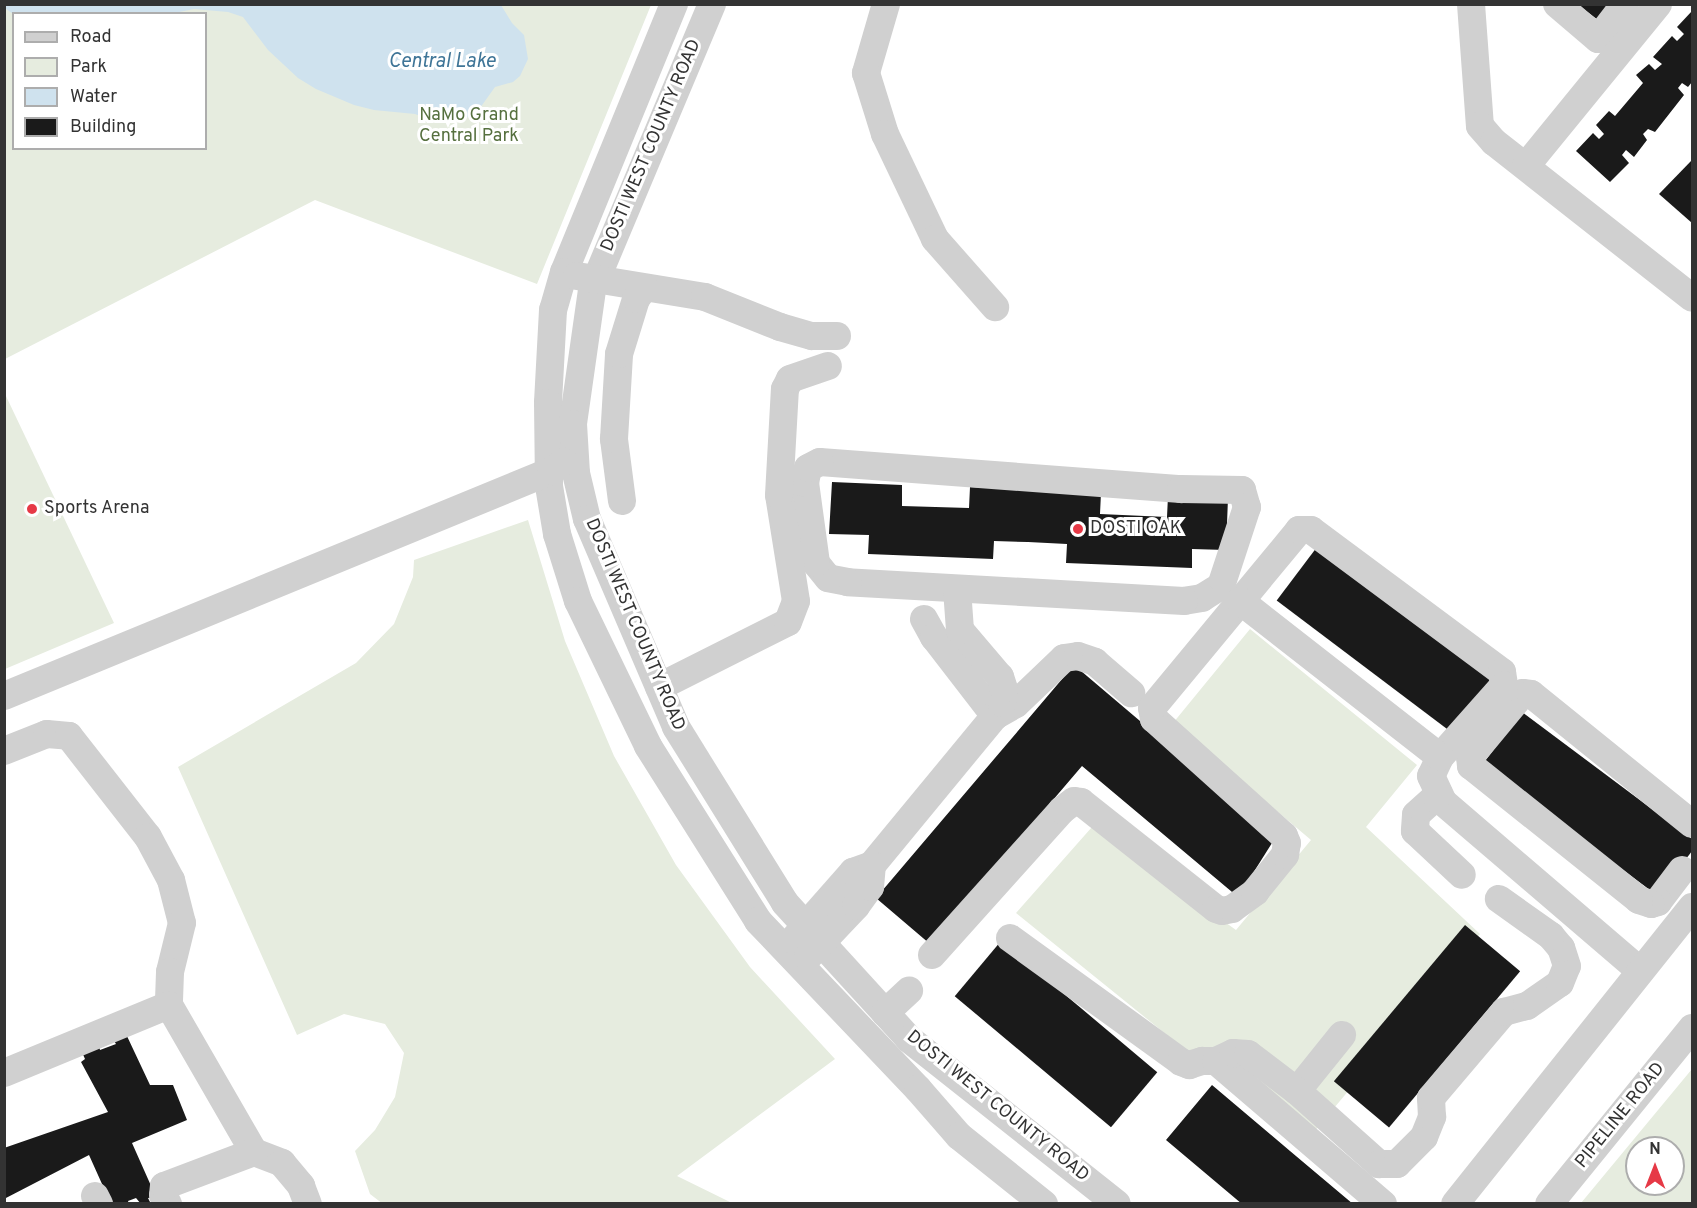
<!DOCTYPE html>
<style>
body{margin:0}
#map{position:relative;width:1697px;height:1208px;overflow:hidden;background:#fff;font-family:Overpass,sans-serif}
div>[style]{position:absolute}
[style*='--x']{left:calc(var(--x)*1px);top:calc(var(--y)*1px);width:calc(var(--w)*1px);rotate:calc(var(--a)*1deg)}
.green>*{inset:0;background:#e6ecdf}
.water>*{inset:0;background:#cfe2ee}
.building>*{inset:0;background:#1a1a1a;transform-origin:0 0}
.minor>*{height:28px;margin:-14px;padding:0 14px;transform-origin:14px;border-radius:14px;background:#d0d0d0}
.dots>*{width:16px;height:16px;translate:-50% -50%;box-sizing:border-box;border:3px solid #fff;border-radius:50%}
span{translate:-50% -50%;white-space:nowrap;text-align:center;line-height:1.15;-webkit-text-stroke:6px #fff;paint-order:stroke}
.park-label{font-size:18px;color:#56703f}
.street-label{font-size:18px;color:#333}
.poi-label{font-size:18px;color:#333}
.left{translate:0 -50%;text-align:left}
.water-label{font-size:20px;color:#3f7597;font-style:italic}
.frame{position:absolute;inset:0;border:6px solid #333;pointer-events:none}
.legend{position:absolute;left:12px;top:12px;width:195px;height:138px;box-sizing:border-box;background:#fff;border:2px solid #adadad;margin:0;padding:8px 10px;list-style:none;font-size:18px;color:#333}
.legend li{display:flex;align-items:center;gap:12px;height:30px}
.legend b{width:30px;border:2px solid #adadad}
.north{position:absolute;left:1625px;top:1136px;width:60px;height:60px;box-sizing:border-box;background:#fff;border:2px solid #adadad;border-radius:50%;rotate:0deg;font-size:16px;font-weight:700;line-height:24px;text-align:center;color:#333}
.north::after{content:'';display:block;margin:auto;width:21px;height:27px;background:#e63946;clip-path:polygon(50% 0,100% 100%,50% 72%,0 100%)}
</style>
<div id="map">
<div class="green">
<i style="clip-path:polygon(evenodd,5px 5px,651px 5px,537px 284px,315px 200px,5px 359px,5px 5px,14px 14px,206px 14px,206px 148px,14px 148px,14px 14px)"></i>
<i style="clip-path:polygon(5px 394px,114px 623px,5px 669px)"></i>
<i style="clip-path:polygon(528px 520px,565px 641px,614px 756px,676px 865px,750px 967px,835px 1059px,677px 1176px,730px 1202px,728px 1203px,383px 1204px,370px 1194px,355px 1151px,375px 1130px,395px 1097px,404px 1053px,385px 1024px,344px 1014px,297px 1035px,178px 767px,356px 663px,394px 624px,413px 577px,414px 560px)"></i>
<i style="clip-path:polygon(1250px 629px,1417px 765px,1366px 827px,1480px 934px,1303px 1145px,1016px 913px,1092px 827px,1236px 930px,1311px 840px,1173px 723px)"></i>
<i style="clip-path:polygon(evenodd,1692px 1069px,1692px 1203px,1581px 1203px,1692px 1069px,1637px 1148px,1673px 1148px,1673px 1184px,1637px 1184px,1637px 1148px)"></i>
</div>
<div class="water">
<i style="clip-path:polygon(4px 5px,501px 5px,512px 23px,524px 35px,528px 59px,520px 76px,513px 82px,495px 87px,480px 108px,470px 116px,459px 120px,436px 122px,415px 114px,374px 110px,354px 105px,316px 89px,298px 78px,268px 50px,243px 17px,228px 12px,194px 9px,169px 14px,13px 14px,5px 8px)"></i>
</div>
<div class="building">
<i style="clip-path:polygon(1577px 4px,1610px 4px,1598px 20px)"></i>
<i style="clip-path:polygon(1692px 11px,1692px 82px,1688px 87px,1682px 83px,1678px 88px,1684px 95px,1655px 132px,1648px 129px,1643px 134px,1647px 140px,1634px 157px,1626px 150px,1622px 155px,1629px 163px,1610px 182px,1576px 151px,1593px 133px,1599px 139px,1604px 134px,1596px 125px,1609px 111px,1615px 116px,1643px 83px,1636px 75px,1649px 64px,1655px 70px,1662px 64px,1653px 57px,1672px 36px,1677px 41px,1684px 34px,1677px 27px)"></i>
<i style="clip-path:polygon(1692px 160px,1692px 223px,1659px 194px)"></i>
<i style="clip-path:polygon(832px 482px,902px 485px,902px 506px,969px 508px,970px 487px,1101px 493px,1100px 514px,1167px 517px,1168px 496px,1228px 498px,1226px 550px,1192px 549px,1192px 568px,1066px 563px,1067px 544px,1028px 542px,994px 541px,993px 559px,868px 554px,869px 535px,829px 534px)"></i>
<i style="left:1317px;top:547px;width:220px;height:67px;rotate:37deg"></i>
<i style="clip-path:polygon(1074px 665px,1206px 777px,1272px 843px,1238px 897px,1082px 766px,930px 944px,876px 898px)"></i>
<i style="clip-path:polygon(1522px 712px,1692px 839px,1692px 851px,1658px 896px,1482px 765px)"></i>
<i style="left:1465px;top:925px;width:72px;height:204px;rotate:40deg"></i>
<i style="left:1001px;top:941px;width:204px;height:72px;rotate:40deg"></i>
<i style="clip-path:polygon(126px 1034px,150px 1085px,173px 1085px,187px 1120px,132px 1143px,156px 1197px,148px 1198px,151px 1204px,141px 1204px,136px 1198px,128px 1201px,129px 1204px,111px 1204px,89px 1155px,4px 1199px,4px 1148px,108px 1112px,81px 1062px,85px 1059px,81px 1050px,98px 1043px,100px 1050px,116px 1044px,112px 1038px)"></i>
<i style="clip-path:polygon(1212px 1085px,1290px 1151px,1353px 1204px,1242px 1204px,1166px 1140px)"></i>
</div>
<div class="minor">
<i style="--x:674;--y:4;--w:290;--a:112.3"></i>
<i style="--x:564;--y:272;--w:40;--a:106"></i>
<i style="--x:553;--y:310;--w:93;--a:93.1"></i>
<i style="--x:548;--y:403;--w:83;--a:89.3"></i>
<i style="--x:549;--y:486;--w:49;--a:80.5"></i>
<i style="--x:557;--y:534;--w:70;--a:72.6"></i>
<i style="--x:578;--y:601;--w:161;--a:64.2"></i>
<i style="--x:648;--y:746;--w:207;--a:57.8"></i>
<i style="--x:758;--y:921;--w:232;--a:46.4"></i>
<i style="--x:918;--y:1089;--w:62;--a:48.9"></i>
<i style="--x:959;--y:1136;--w:109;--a:38.7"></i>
<i style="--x:712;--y:4;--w:310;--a:112.8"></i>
<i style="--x:592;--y:290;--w:135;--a:98.1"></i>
<i style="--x:573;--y:424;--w:49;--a:86.5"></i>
<i style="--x:576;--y:473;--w:47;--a:76.6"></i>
<i style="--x:587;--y:519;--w:226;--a:66.8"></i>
<i style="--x:676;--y:727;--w:207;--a:58.2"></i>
<i style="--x:785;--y:903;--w:184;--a:47.6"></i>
<i style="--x:909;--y:1039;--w:265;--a:38.4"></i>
<i style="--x:886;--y:4;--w:72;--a:106.2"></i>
<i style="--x:866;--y:73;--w:64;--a:72.7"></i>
<i style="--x:885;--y:134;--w:116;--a:64.5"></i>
<i style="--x:935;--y:239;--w:91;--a:48.6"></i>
<i style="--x:1471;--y:4;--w:122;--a:85.8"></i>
<i style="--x:1480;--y:126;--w:21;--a:49"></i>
<i style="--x:1494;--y:142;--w:252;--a:38.2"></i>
<i style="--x:1557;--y:4;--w:54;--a:40.5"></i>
<i style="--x:1598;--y:39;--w:44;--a:-52.4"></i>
<i style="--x:1526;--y:166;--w:209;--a:-50.8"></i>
<i style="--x:577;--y:276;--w:130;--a:9.3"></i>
<i style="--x:705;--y:297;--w:81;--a:21.8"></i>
<i style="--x:780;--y:327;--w:33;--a:16"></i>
<i style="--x:812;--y:336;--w:25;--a:0"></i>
<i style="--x:820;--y:462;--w:362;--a:4.3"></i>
<i style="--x:1181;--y:489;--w:61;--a:0.9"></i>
<i style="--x:1242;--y:490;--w:18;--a:74"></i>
<i style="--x:1247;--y:507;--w:83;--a:108.2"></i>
<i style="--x:1221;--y:586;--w:22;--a:148"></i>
<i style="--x:1202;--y:598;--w:18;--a:171"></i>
<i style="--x:1184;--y:601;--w:337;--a:-176.8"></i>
<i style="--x:848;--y:582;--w:20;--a:-169"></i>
<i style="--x:828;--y:578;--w:19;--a:-129"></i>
<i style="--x:816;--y:563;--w:81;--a:-97.8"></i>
<i style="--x:805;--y:483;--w:15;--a:-79"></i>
<i style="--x:808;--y:468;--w:13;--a:-27"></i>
<i style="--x:622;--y:501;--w:63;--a:-97.4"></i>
<i style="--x:614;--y:439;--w:85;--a:-86.6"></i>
<i style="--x:619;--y:354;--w:58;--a:-72.8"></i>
<i style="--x:636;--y:299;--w:14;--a:-54"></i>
<i style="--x:924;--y:619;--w:21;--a:61"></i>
<i style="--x:934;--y:637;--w:100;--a:52.3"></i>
<i style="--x:659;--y:687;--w:144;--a:-26.7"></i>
<i style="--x:788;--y:622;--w:22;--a:-69"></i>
<i style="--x:796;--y:601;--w:107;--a:-99.1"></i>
<i style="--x:779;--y:495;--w:106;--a:-86.8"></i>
<i style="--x:785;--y:389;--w:11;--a:-63"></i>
<i style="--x:790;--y:379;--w:40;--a:-18.9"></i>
<i style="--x:4;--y:696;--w:591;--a:-22.36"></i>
<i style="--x:551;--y:471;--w:16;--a:-35"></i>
<i style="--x:995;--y:716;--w:24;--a:-30"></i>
<i style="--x:1016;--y:704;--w:66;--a:-43.8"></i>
<i style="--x:1064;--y:658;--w:14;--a:-8"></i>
<i style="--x:1078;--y:656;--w:18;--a:19"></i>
<i style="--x:1095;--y:662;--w:48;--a:40.7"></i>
<i style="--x:4;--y:751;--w:46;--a:-21.6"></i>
<i style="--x:47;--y:734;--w:22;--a:5"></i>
<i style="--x:69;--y:736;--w:128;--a:52"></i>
<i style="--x:148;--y:837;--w:49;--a:61.9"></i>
<i style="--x:171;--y:880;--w:44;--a:75.7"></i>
<i style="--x:182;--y:923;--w:50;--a:103.8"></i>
<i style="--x:170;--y:972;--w:33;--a:92"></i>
<i style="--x:169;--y:1005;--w:170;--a:60"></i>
<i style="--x:254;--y:1152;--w:30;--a:21"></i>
<i style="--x:282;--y:1163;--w:30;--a:50"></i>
<i style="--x:301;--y:1186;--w:19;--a:69"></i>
<i style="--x:1440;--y:757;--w:21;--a:115"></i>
<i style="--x:1431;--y:776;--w:29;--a:65"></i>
<i style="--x:1443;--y:802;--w:260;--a:40.6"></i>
<i style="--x:1439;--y:794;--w:31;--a:138"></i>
<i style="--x:1416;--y:815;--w:16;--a:94"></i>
<i style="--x:1415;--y:831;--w:64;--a:43.1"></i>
<i style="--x:1682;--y:870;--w:40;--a:127"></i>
<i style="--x:1658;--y:902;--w:7;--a:164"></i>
<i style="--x:1651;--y:904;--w:13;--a:-162"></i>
<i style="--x:1639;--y:900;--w:215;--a:-141.4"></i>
<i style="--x:1471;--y:766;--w:9;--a:-96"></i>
<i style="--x:1470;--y:757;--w:83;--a:-50.4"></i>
<i style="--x:1523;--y:693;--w:8;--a:7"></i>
<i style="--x:1531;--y:694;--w:207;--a:38.9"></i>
<i style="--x:1010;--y:938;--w:211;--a:35.9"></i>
<i style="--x:1181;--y:1062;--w:9;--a:21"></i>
<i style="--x:1189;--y:1065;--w:14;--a:-17"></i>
<i style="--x:1202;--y:1061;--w:14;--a:0"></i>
<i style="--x:1216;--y:1061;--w:220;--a:40.6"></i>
<i style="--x:793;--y:940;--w:91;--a:-48.6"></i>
<i style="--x:853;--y:872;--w:20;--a:-20"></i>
<i style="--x:872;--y:865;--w:193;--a:-50.5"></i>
<i style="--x:995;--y:716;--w:15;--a:-62"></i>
<i style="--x:1002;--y:703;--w:14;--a:-82"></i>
<i style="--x:1004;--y:689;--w:13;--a:-108"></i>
<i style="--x:1000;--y:677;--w:62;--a:-130.4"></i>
<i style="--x:960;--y:630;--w:41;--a:-94.2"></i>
<i style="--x:932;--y:955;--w:195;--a:-48.1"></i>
<i style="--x:1062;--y:810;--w:15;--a:-37"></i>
<i style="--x:1074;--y:801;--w:7;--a:8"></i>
<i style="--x:1081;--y:802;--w:172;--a:38.4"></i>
<i style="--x:1216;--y:909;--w:6;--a:18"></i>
<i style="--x:1222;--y:911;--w:10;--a:-11"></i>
<i style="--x:1232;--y:909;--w:29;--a:-36"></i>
<i style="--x:1255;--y:892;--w:48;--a:-51"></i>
<i style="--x:1285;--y:855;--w:12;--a:-81"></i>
<i style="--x:1287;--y:843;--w:8;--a:-113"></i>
<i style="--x:1284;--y:836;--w:175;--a:-138"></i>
<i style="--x:1154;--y:719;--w:11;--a:-100"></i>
<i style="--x:1152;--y:708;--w:231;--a:-50.4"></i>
<i style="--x:1299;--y:530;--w:12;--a:0"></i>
<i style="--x:1311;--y:530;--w:238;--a:36.6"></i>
<i style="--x:1502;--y:672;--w:13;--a:81"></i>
<i style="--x:1504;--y:685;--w:96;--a:131.6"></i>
<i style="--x:1440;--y:757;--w:254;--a:-142"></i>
<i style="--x:808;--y:957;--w:70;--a:-46.7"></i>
<i style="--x:856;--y:906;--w:24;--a:-54"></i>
<i style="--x:870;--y:887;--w:22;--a:-85"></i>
<i style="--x:885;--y:1013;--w:33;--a:-43"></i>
<i style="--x:1216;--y:1061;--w:19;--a:-25"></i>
<i style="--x:1233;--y:1053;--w:15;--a:4"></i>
<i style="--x:1248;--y:1054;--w:61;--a:37.1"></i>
<i style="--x:1297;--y:1091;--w:72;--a:-51.2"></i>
<i style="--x:4;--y:1073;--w:178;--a:-22.4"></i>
<i style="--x:1297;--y:1091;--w:110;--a:41.7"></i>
<i style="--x:1379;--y:1164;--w:18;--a:0"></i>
<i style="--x:1397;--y:1164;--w:38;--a:-45"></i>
<i style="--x:1424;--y:1137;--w:22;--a:-68"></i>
<i style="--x:1432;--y:1117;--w:19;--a:-93"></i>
<i style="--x:1431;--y:1098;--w:113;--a:-49.7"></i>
<i style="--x:1504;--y:1012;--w:24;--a:-15"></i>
<i style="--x:1527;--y:1006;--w:40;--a:-34.9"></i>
<i style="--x:1560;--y:983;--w:18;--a:-68"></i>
<i style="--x:1567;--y:966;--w:19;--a:-108"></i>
<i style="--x:1561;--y:948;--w:16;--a:-130"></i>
<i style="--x:1551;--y:936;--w:64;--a:-144.6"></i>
<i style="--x:95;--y:1196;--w:9;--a:63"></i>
<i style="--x:168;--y:1204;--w:10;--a:-119"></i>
<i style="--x:163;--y:1195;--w:9;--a:-84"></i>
<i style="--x:164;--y:1186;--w:96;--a:-20.7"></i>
<i style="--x:1455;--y:1204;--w:380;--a:-51.4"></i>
<i style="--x:1549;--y:1204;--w:227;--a:-50.9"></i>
</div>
<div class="dots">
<i style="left:32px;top:509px;background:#e63946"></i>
<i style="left:1078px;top:529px;background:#e63946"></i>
</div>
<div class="park-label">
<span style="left:469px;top:127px">NaMo Grand<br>Central Park</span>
</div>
<div class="street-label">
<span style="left:652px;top:146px;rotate:-67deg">DOSTI WEST COUNTY ROAD</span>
<span style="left:634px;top:625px;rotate:67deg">DOSTI WEST COUNTY ROAD</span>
<span style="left:997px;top:1107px;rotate:39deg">DOSTI WEST COUNTY ROAD</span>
<span style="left:1621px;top:1116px;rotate:-51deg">PIPELINE ROAD</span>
</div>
<div class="poi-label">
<span class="left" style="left:44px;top:509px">Sports Arena</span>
<span class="left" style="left:1090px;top:529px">DOSTI OAK</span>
</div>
<div class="water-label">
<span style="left:442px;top:62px">Central Lake</span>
</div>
<div class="frame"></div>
<ul class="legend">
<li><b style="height:8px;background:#d0d0d0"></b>Road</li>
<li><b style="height:16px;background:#e6ecdf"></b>Park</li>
<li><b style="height:16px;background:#cfe2ee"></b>Water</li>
<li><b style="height:16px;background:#1a1a1a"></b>Building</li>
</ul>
<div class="north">N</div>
</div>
